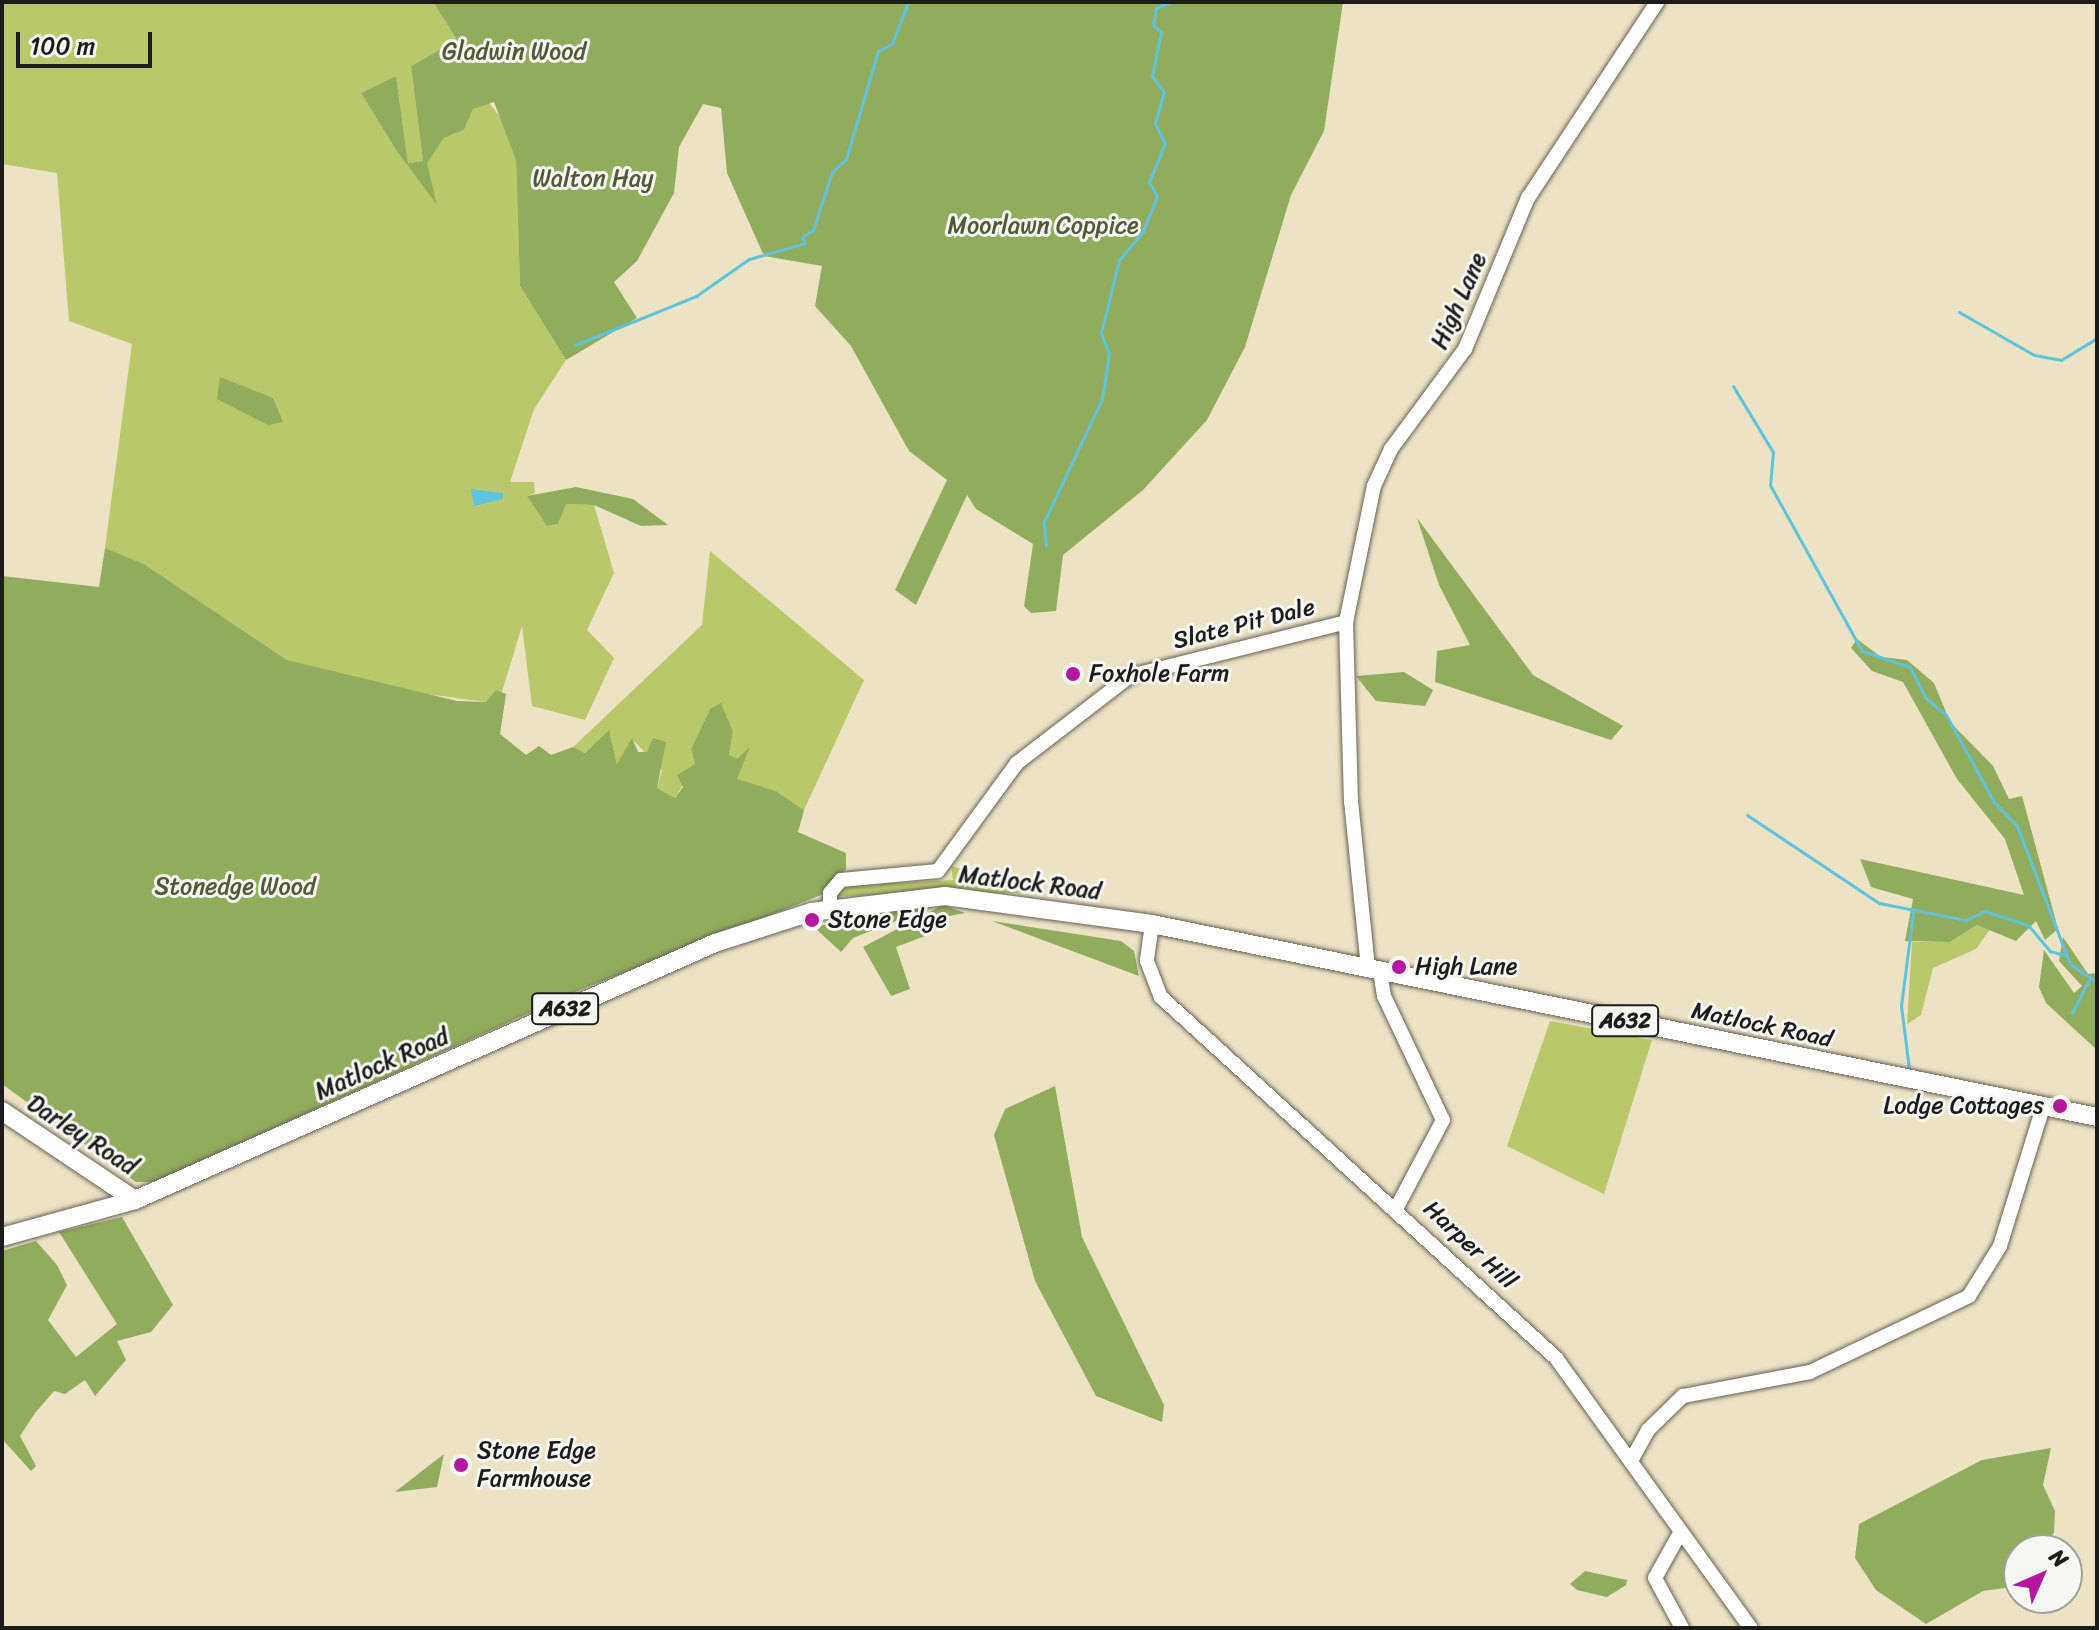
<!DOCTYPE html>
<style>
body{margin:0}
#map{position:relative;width:2099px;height:1630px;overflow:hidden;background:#ece2c4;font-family:Sriracha,sans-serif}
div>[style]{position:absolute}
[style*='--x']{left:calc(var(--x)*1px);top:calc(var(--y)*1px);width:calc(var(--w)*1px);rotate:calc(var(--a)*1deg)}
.green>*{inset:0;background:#b9c86a}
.forest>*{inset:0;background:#92ac5e}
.water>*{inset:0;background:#5fc3dd}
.stream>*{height:3px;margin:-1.5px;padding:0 1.5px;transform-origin:1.5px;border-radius:1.5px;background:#5fc3dd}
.roads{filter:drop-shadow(0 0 2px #656157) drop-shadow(0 0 2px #656157)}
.minor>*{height:14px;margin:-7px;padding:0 7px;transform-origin:7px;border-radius:7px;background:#fff}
.major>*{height:18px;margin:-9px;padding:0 9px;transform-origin:9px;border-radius:9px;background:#fff}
.dots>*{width:22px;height:22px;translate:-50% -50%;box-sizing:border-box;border:4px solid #f6f6f2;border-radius:50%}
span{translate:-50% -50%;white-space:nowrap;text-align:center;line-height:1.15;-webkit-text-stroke:6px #f6f6f2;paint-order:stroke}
.shield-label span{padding:2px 6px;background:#f6f6f2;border:2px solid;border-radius:6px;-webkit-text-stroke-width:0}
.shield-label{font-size:22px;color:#1c1c1c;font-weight:700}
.park-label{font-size:24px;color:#535837}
.street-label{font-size:24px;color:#1c1c1c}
.poi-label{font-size:24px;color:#1c1c1c}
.left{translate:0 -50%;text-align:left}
.right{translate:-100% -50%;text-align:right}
.frame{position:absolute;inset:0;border:4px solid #1c1c1c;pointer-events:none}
.north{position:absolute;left:2003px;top:1534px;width:80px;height:80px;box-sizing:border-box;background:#f6f6f2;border:2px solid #9f9f9c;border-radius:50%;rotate:45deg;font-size:22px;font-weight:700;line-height:32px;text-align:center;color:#1c1c1c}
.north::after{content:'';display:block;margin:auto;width:28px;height:36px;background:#b5179e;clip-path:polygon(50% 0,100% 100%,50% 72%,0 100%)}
.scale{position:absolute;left:16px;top:32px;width:136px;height:36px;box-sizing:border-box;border:4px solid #1c1c1c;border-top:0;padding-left:10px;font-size:24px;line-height:28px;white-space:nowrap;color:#1c1c1c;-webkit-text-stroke:6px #f6f6f2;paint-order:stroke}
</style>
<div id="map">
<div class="green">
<i style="clip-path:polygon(2px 2px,433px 2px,457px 40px,411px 66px,423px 161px,408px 163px,396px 76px,361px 93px,396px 150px,436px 202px,426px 163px,444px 138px,464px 130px,473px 109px,488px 101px,507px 127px,516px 160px,520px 286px,566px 360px,534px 409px,510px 482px,534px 482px,535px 493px,527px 496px,548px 526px,558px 524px,565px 504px,594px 505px,614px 573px,587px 630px,614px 658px,585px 720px,532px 706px,522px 626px,502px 692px,486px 702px,390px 689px,287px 660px,144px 564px,105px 548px,132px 344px,69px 321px,57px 173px,2px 164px)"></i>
<i style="clip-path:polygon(710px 551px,864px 680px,804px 810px,776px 791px,736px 779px,749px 748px,736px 758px,729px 755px,733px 732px,710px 709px,691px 749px,695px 764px,675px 798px,657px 788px,662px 770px,633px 740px,617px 764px,609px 731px,585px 753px,573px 747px,702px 625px)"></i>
<i style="clip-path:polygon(951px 866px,1024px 885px,1025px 893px,838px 896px,843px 886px,953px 880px)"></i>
<i style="clip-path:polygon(1977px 925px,1990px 929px,1976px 949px,1933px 968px,1921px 1015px,1907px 1024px,1912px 942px,1950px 942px)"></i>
<i style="clip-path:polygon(1550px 1021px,1652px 1040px,1604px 1194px,1507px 1146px)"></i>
</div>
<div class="forest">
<i style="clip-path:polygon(433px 2px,1343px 2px,1324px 131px,1291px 195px,1245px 347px,1207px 420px,1143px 490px,1063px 555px,1056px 611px,1031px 613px,1024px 606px,1033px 544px,976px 509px,967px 495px,916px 605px,895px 590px,947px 480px,909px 451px,851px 346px,815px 306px,822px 266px,764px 256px,727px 173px,721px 108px,703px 104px,679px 147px,674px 193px,637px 261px,614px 282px,637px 318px,566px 360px,520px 286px,516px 160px,494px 102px,473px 109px,464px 130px,444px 138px,427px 163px,437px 205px,396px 150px,361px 93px,396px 76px,408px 163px,423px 161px,411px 66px,457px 40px)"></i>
<i style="clip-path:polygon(220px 377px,273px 398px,283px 422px,268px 425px,217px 399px)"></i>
<i style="clip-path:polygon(576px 487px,633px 499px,668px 525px,641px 526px,594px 505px,566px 504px,558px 524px,547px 526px,527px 496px)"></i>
<i style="clip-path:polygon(1417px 518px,1533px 675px,1623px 726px,1611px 740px,1435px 682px,1437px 651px,1470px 645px,1439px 585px)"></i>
<i style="clip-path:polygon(105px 548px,144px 564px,287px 660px,457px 701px,486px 702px,496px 690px,506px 694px,500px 734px,526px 755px,539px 746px,551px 755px,573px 747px,585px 753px,609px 730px,617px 764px,632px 738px,638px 752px,647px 752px,653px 738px,666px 742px,657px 788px,675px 798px,683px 787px,677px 775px,695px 764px,691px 749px,710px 709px,721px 703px,733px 732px,729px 755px,737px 758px,750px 747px,737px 779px,776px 791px,804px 810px,798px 832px,846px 853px,846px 869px,821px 895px,582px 989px,154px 1182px,136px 1182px,2px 1084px,2px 576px,99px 587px)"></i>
<i style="clip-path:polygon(1857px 639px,1881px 657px,1907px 660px,1934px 683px,1950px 722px,1993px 766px,2009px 799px,2022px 796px,2058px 929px,2045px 940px,2036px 921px,2016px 941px,1977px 925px,1950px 942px,1905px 941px,1913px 899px,1871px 887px,1860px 859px,2024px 895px,2005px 839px,1957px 779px,1903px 682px,1872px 671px,1851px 648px)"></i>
<i style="clip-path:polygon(1404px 672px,1433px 690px,1425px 706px,1376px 701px,1356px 676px)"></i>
<i style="clip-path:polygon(943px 905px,965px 913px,943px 917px,933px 933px,896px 947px,910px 989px,891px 996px,863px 947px)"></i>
<i style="clip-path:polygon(915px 906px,924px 910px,853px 938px,841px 952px,814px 927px)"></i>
<i style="clip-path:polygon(992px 921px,1121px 941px,1134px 951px,1139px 976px)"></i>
<i style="clip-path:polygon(2063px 937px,2088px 974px,2097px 973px,2097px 1050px,2046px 1003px,2039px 987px,2044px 950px,2074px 993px,2082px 986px,2059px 961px)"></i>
<i style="clip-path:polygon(1055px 1086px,1082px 1237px,1164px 1405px,1162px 1422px,1096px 1396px,1035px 1281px,994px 1135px,1005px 1109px)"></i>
<i style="clip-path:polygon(122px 1217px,173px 1305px,151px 1332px,117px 1341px,126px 1360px,95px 1396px,85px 1380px,65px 1394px,54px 1391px,35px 1413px,20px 1436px,36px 1466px,31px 1471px,2px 1439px,2px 1251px,36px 1241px,57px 1265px,67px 1285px,48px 1320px,76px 1357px,117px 1324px,59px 1232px)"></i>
<i style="clip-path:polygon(2051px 1448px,2043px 1485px,2055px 1511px,2054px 1533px,2043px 1544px,2047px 1550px,2019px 1550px,2019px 1586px,1983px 1591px,1926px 1624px,1876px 1590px,1855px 1558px,1859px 1524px,1982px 1460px)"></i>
<i style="clip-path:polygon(444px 1454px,437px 1487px,395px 1492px,422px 1471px)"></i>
<i style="clip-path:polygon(1585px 1571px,1627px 1580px,1626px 1585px,1607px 1597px,1577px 1590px,1570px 1584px)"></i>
</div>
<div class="water">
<i style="clip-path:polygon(471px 489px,503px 493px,503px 499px,474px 506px)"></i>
</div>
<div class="stream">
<i style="--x:1959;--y:312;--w:86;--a:29.8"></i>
<i style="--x:2034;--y:355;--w:27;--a:10"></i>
<i style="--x:2061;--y:360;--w:42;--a:-31.4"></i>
<i style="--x:575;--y:345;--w:131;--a:-22"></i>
<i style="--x:696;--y:296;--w:65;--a:-34.9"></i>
<i style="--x:749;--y:259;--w:58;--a:-15.9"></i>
<i style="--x:805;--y:243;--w:7;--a:-117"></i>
<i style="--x:802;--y:237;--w:13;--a:-32"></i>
<i style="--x:813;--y:230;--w:61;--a:-71.9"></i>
<i style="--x:832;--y:172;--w:19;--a:-43"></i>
<i style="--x:846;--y:159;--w:113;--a:-73.5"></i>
<i style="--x:878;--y:51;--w:16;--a:-27"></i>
<i style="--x:892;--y:44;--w:45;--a:-69.1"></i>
<i style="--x:1733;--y:386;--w:77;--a:58.8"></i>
<i style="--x:1773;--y:452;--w:33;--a:95"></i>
<i style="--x:1770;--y:485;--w:190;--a:61"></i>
<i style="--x:1862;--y:651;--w:51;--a:18.4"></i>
<i style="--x:1910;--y:667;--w:34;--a:63"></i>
<i style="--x:1925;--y:697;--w:28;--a:41"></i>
<i style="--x:1946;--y:715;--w:99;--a:61.1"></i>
<i style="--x:1994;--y:802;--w:33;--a:46"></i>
<i style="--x:2017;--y:826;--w:148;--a:69"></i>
<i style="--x:2070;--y:964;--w:32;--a:34"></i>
<i style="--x:1046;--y:546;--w:24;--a:-95"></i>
<i style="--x:1044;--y:522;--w:136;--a:-64.8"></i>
<i style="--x:1102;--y:399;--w:46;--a:-81.2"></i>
<i style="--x:1109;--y:354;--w:22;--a:-111"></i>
<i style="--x:1101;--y:333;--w:75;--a:-76.1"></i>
<i style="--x:1119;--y:260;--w:38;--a:-50"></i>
<i style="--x:1143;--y:231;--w:38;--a:-68"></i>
<i style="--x:1157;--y:196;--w:16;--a:-120"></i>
<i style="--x:1149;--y:182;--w:42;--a:-67.7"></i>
<i style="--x:1165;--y:143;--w:22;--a:-117"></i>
<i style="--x:1155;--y:123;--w:32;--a:-74"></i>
<i style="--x:1164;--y:92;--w:20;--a:-127"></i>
<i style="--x:1152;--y:76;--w:45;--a:-78.4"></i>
<i style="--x:1161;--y:32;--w:11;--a:-139"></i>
<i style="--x:1153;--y:25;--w:17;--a:-80"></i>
<i style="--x:1156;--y:8;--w:15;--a:-23"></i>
<i style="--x:1747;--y:815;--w:159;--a:33.7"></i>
<i style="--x:1879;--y:903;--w:89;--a:11.1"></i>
<i style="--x:1966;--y:920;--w:21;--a:-25"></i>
<i style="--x:1985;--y:911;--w:45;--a:18"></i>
<i style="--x:2028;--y:925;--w:34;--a:50"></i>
<i style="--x:2050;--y:951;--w:15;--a:16"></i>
<i style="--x:2072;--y:1013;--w:36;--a:-63"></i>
<i style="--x:1909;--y:1069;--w:64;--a:-97.2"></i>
<i style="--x:1901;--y:1006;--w:95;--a:-82.7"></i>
</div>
<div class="roads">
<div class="minor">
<i style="--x:830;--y:908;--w:15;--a:-90"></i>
<i style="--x:830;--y:893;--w:17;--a:-50"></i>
<i style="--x:841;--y:880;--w:97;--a:-5.3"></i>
<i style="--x:938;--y:871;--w:134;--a:-53.8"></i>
<i style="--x:1017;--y:763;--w:143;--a:-37.6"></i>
<i style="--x:1130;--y:676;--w:223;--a:-14"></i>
<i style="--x:1152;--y:924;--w:37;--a:98"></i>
<i style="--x:1147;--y:961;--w:39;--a:69"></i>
<i style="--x:1161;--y:997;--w:535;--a:42.42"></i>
<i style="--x:1556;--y:1358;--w:333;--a:54.2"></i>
<i style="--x:1368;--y:968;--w:167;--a:-95.8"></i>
<i style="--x:1351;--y:802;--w:180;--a:-91.6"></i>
<i style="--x:1346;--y:622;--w:139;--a:-78.4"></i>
<i style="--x:1374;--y:486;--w:41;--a:-65.3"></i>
<i style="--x:1391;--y:449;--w:124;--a:-53.5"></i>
<i style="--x:1465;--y:349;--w:164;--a:-67.4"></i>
<i style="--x:1528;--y:198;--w:235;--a:-56.6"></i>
<i style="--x:1380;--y:971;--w:25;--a:81"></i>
<i style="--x:1384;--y:996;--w:137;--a:64.6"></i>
<i style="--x:1443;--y:1120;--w:98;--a:117.9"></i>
<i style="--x:1632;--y:1459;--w:33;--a:-61"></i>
<i style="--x:1648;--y:1430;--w:49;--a:-44.2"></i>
<i style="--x:1683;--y:1396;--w:129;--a:-10.7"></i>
<i style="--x:1810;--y:1372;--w:176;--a:-25.5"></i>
<i style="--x:1969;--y:1296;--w:59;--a:-58.2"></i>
<i style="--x:2000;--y:1246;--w:145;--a:-72.8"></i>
<i style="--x:1679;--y:1535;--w:49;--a:119.2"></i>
<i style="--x:1655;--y:1578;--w:57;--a:61.6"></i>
</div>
<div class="major">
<i style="--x:2;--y:1111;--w:160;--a:33.8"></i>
<i style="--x:2;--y:1237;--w:138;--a:-15.5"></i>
<i style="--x:135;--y:1200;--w:634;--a:-23.9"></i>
<i style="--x:715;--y:943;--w:101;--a:-17.9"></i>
<i style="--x:811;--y:912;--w:135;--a:-6.8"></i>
<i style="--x:945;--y:896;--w:209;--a:7.7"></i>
<i style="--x:1152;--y:924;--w:965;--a:11.54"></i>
</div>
</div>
<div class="dots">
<i style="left:1073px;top:674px;background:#b5179e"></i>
<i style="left:812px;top:920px;background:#b5179e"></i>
<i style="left:1399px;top:967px;background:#b5179e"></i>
<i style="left:2060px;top:1106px;background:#b5179e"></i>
<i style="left:461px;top:1465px;background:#b5179e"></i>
</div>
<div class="shield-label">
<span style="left:565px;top:1009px">A632</span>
<span style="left:1625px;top:1021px">A632</span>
</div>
<div class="park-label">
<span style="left:514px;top:52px">Gladwin Wood</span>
<span style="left:593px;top:179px">Walton Hay</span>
<span style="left:1043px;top:226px">Moorlawn Coppice</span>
<span style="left:235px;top:887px">Stonedge Wood</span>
</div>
<div class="street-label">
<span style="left:1459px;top:301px;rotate:-66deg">High Lane</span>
<span style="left:1244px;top:624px;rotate:-14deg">Slate Pit Dale</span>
<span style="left:1030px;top:883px;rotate:7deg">Matlock Road</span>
<span style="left:1762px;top:1025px;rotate:12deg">Matlock Road</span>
<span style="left:382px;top:1064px;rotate:-24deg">Matlock Road</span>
<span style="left:82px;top:1135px;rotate:33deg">Darley Road</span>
<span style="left:1470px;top:1245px;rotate:43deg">Harper Hill</span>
</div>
<div class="poi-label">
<span class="left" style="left:1089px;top:674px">Foxhole Farm</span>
<span class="left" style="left:828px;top:920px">Stone Edge</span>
<span class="left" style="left:1415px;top:967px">High Lane</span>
<span class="right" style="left:2044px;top:1106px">Lodge Cottages</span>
<span class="left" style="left:477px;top:1465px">Stone Edge<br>Farmhouse</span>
</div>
<div class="frame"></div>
<div class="north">N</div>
<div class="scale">100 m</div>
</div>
